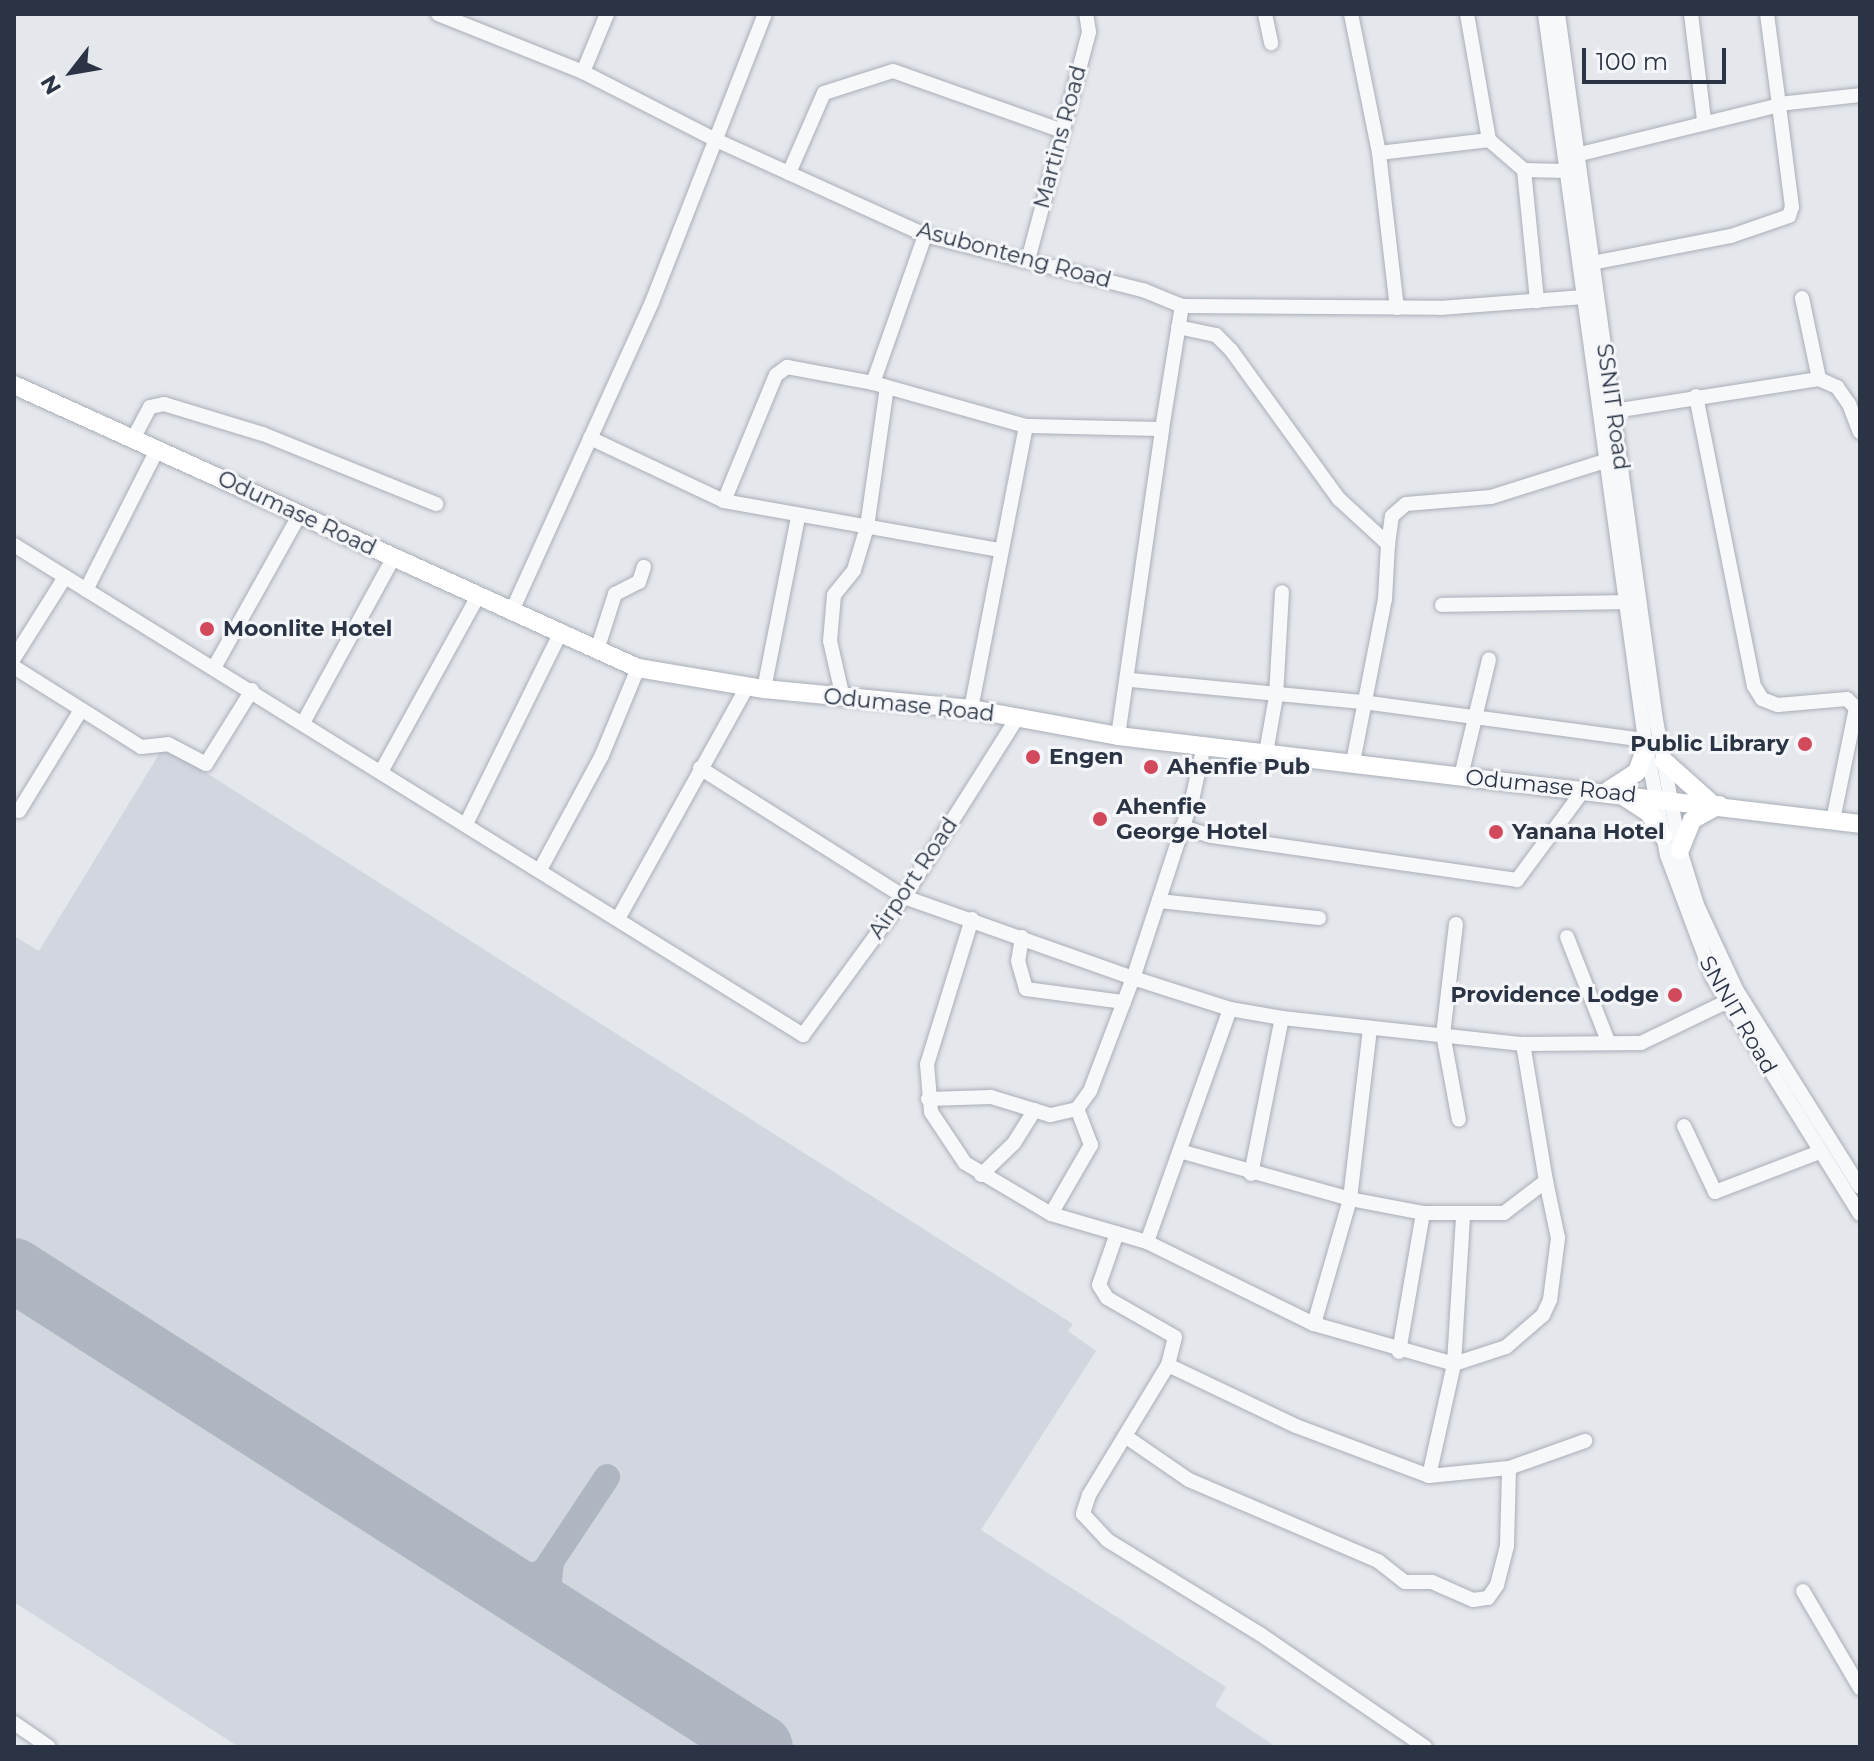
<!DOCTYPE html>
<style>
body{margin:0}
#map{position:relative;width:1874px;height:1761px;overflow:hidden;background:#e4e7ec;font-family:Montserrat,sans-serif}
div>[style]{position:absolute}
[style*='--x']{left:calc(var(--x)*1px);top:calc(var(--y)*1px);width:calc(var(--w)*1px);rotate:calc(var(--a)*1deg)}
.built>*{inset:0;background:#d2d6de}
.taxiway>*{height:26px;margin:-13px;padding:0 13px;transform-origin:13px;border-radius:13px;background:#b0b6c1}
.runway>*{height:64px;margin:-32px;padding:0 32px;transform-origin:32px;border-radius:32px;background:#b0b6c1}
.roads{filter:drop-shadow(0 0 2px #a9aeb7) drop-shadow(0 0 2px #a9aeb7)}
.minor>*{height:14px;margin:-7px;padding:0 7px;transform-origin:7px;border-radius:7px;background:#f7f8fa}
.major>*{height:18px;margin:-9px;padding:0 9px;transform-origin:9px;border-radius:9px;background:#fff}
.dots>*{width:22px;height:22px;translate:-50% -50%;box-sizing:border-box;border:4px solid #f4f6f9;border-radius:50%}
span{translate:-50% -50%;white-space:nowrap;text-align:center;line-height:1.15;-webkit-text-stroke:6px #f4f6f9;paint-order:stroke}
.street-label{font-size:22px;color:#2b3445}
.poi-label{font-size:22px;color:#2b3445;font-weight:700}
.left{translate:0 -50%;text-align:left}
.right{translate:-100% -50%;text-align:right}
.frame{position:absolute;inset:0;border:16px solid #2b3445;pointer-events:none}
.north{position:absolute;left:32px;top:32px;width:80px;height:80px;-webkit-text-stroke:6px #f4f6f9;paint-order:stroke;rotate:239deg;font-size:22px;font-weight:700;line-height:32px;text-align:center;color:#2b3445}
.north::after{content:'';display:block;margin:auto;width:28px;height:36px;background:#2b3445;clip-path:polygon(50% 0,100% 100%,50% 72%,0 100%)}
.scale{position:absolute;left:1582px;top:48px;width:144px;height:36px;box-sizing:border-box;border:4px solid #2b3445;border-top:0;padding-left:10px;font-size:24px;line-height:28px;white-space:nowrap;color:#2b3445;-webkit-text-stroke:6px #f4f6f9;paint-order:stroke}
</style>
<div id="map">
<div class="built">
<i style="clip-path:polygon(164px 746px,1073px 1324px,1068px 1331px,1096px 1351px,981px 1530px,1226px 1687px,1215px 1706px,1276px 1747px,239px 1747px,14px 1602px,14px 936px,39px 951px)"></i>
</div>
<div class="taxiway">
<i style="--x:551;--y:1562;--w:28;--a:96"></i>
<i style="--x:548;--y:1590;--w:36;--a:62"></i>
<i style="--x:494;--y:1577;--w:29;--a:2"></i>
<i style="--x:523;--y:1578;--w:22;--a:-16"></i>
<i style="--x:544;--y:1572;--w:114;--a:-56.4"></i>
</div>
<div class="runway">
<i style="--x:14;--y:1270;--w:886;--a:32.56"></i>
</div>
<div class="roads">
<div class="minor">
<i style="--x:438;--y:14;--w:156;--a:21.8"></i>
<i style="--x:583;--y:72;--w:149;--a:27.1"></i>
<i style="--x:716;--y:140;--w:230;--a:24.4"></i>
<i style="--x:925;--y:235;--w:225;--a:14.2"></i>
<i style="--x:1143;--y:290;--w:42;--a:22.3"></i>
<i style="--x:1182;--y:306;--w:258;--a:0.4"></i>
<i style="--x:1440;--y:308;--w:144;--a:-4.4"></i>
<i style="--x:1265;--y:14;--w:30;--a:78"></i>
<i style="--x:1351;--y:14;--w:142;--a:78.6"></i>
<i style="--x:1379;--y:153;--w:156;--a:83.4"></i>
<i style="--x:1467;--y:14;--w:128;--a:80.1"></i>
<i style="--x:1545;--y:14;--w:733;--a:82.16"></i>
<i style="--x:1645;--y:740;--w:117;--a:79.2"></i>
<i style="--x:1667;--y:855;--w:131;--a:69.5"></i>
<i style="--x:1713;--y:978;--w:278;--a:58.1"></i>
<i style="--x:1558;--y:14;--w:713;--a:82.1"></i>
<i style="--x:1656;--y:720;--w:132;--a:79.5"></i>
<i style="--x:1680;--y:850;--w:58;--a:72.8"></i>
<i style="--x:1697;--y:905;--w:95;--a:65.1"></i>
<i style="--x:1737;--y:991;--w:231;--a:57.9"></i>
<i style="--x:1691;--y:14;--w:107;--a:83"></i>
<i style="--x:583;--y:72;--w:63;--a:-67.5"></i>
<i style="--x:1779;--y:104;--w:81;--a:-6.3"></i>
<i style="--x:1379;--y:153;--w:111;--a:-6.7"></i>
<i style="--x:1489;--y:140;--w:46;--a:40.6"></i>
<i style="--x:1524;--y:170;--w:41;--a:1.4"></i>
<i style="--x:1568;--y:157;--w:217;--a:-13.8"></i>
<i style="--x:1779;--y:105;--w:92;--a:-97.5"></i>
<i style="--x:1524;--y:170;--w:132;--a:84.3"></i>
<i style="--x:789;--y:173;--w:87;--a:-66.4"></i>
<i style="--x:824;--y:93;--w:72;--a:-17.7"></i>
<i style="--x:893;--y:71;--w:177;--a:19.5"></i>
<i style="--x:1028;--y:260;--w:236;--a:-75"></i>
<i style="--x:1089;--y:32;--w:18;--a:-99"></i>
<i style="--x:1592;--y:263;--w:142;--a:-11"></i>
<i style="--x:1731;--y:236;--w:61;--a:-19"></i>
<i style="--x:1789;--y:216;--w:9;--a:-72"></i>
<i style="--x:1792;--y:207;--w:103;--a:-97.3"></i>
<i style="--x:1802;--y:298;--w:83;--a:78.1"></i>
<i style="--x:1178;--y:327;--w:39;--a:12"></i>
<i style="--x:1216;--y:335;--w:21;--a:45"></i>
<i style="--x:1231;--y:350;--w:184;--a:54.1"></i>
<i style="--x:1339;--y:499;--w:67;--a:42.6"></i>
<i style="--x:1388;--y:544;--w:55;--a:93.1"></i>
<i style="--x:1385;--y:599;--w:166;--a:101.1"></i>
<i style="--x:873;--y:383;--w:157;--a:-70.6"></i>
<i style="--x:1696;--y:396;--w:296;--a:78.7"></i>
<i style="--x:1754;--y:686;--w:15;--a:58"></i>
<i style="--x:1762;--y:699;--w:17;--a:21"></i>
<i style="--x:1778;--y:705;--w:69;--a:-5"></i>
<i style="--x:1847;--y:699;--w:13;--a:45"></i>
<i style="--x:1856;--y:708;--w:114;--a:101.6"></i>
<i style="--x:1614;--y:411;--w:207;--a:-8.9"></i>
<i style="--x:1819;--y:379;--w:20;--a:24"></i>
<i style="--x:1837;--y:387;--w:21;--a:55"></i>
<i style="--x:1849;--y:404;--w:30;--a:69"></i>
<i style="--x:134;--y:437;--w:34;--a:-62"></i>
<i style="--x:150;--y:407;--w:14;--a:-12"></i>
<i style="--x:164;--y:404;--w:103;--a:16.9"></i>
<i style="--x:263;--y:434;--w:187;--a:22"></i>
<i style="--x:590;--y:438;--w:148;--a:25.2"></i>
<i style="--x:724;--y:501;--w:279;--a:10.1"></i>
<i style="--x:724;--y:501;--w:136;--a:-67.6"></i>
<i style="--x:776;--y:375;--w:14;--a:-36"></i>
<i style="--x:787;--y:367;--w:87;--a:10.5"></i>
<i style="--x:873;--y:383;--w:159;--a:15.7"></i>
<i style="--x:1388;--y:544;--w:28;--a:-82"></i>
<i style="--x:1392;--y:516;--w:18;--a:-41"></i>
<i style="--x:1406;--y:504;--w:85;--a:-4.7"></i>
<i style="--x:1491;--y:497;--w:123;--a:-17.5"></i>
<i style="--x:14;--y:545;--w:929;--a:31.84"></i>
<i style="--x:803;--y:1035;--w:171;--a:-53.8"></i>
<i style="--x:904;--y:897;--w:212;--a:-57.7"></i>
<i style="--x:86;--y:590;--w:159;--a:-63.1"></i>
<i style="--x:1442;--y:605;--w:185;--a:-0.9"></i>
<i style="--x:511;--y:613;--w:341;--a:-65.6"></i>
<i style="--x:652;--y:302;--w:309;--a:-68.6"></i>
<i style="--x:597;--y:650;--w:59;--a:-72.2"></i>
<i style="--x:615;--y:594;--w:27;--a:-27"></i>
<i style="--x:639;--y:582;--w:16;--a:-72"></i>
<i style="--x:14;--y:658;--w:96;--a:-57.8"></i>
<i style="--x:215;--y:666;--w:174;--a:-60.8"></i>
<i style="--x:14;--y:667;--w:150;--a:32.2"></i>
<i style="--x:141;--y:747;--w:27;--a:-6"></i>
<i style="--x:168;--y:744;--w:43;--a:27.8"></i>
<i style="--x:206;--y:764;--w:87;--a:-58.1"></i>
<i style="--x:1130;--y:680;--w:234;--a:5.4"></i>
<i style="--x:1363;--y:702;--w:285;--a:7.7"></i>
<i style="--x:764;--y:689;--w:174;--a:-78.8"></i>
<i style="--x:843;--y:698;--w:58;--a:-102.8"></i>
<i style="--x:830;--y:641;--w:46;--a:-85"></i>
<i style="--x:834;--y:595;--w:32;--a:-51"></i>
<i style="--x:854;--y:570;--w:45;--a:-73.2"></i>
<i style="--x:867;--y:527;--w:141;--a:-81.9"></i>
<i style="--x:971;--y:709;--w:288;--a:-79"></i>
<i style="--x:1026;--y:426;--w:136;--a:1.3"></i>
<i style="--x:1162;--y:429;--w:125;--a:-80.8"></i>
<i style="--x:303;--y:723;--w:189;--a:-61.3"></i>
<i style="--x:1118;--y:736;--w:310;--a:-81.8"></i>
<i style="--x:1204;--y:745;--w:52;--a:102.2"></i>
<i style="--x:1193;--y:796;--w:192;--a:108.2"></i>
<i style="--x:1133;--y:978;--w:102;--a:17.7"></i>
<i style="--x:1230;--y:1009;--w:53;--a:9.8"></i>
<i style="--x:1282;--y:1018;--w:242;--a:6.2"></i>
<i style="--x:1523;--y:1044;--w:118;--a:-0.5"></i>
<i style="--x:1641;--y:1043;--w:94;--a:-25.8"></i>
<i style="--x:1266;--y:753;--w:58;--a:-80"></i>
<i style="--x:1276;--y:696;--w:104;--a:-86.7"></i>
<i style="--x:700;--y:768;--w:241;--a:32.3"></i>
<i style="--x:904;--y:897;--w:243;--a:19.5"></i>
<i style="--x:1133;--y:978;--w:121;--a:110.8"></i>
<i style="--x:1090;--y:1091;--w:22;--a:126"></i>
<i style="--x:1077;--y:1109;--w:28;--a:167"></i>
<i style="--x:1050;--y:1115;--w:62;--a:-163"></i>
<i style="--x:991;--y:1097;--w:63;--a:178.2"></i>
<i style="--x:382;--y:770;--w:196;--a:-61.1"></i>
<i style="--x:1461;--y:776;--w:120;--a:-76.5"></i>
<i style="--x:19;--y:811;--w:119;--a:-58.5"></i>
<i style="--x:467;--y:822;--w:210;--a:-63.7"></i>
<i style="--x:1182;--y:827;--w:31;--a:17"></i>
<i style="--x:1212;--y:836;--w:308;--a:8.2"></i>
<i style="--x:1517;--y:880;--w:114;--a:-53.5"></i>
<i style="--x:541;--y:868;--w:128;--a:-61.6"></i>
<i style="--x:602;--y:755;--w:94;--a:-67.5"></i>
<i style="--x:1159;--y:901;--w:161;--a:6.1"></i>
<i style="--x:619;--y:917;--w:263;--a:-60.9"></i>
<i style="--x:972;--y:919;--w:152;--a:107.2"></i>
<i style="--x:927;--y:1064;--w:48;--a:85.2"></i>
<i style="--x:931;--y:1112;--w:61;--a:56.3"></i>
<i style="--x:965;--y:1163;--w:100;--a:30.7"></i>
<i style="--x:1051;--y:1214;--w:100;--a:16.3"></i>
<i style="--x:1147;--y:1242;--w:247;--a:-70.4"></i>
<i style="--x:1456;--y:924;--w:111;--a:96.7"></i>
<i style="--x:1443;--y:1034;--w:87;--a:79.5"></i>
<i style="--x:1022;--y:937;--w:24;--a:99"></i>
<i style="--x:1018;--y:961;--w:29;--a:74"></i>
<i style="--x:1026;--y:989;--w:99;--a:7.6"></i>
<i style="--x:1567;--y:937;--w:112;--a:68.5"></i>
<i style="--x:1684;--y:1126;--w:73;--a:64.8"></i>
<i style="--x:1715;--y:1192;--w:112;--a:-20.9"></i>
<i style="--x:1183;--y:1152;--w:173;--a:15.7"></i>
<i style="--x:1350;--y:1199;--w:74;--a:10.9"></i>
<i style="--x:1423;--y:1213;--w:81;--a:0"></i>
<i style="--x:1504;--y:1213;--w:53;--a:-37.3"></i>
<i style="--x:1546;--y:1181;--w:139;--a:-99.5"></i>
<i style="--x:1251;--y:1174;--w:159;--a:-78.8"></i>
<i style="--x:981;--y:1175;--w:46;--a:-44.1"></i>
<i style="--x:1014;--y:1143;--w:39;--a:-58"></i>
<i style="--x:1051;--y:1214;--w:80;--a:-59.9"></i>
<i style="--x:1091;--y:1145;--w:39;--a:-111"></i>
<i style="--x:1117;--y:1233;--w:55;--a:109.1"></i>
<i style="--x:1099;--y:1285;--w:15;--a:58"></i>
<i style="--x:1107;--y:1298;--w:78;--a:29.8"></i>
<i style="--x:1175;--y:1337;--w:29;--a:104"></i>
<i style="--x:1168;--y:1365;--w:142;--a:25.5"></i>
<i style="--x:1296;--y:1426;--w:142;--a:20.6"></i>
<i style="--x:1429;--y:1476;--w:115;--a:-77.4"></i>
<i style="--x:1454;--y:1364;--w:147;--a:-86.5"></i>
<i style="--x:1147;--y:1242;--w:186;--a:26.2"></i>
<i style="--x:1314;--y:1324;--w:146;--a:15.9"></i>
<i style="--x:1454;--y:1364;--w:55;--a:-18.1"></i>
<i style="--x:1506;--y:1347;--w:49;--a:-40.9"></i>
<i style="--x:1543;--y:1315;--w:17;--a:-65"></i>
<i style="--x:1550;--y:1300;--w:63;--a:-82.6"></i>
<i style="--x:1558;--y:1238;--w:58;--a:-101.9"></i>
<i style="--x:1314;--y:1324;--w:130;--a:-73.9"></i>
<i style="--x:1350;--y:1199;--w:170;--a:-83.3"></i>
<i style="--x:1399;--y:1352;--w:141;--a:-80.2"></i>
<i style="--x:1168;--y:1365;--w:152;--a:121.3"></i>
<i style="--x:1089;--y:1495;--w:20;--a:108"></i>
<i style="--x:1083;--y:1514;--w:35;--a:47"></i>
<i style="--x:1107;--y:1540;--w:180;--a:31.6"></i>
<i style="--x:1260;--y:1634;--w:200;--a:34.4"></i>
<i style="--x:1125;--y:1436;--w:78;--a:34.5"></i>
<i style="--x:1189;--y:1480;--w:206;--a:23.2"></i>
<i style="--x:1378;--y:1561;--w:34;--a:38"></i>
<i style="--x:1405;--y:1582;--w:27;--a:0"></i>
<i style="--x:1432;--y:1582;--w:45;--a:23.7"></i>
<i style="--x:1473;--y:1600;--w:15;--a:-8"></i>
<i style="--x:1488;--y:1598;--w:16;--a:-55"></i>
<i style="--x:1497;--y:1585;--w:40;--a:-75.6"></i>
<i style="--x:1507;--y:1546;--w:78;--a:-88.5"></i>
<i style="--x:1429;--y:1476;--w:80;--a:-5.7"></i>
<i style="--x:1509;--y:1468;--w:81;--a:-19.6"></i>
<i style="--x:1803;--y:1591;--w:113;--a:59.6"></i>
<i style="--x:14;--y:1723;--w:42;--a:34.4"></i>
</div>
<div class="major">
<i style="--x:14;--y:385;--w:685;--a:24.4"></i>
<i style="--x:638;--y:668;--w:128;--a:9.5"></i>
<i style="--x:764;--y:689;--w:208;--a:5.5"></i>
<i style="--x:971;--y:709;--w:149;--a:10.4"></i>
<i style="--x:1118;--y:736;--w:747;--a:6.76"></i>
<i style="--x:1664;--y:761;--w:63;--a:41.8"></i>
<i style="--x:1609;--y:790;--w:33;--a:-33"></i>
<i style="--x:1637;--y:772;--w:27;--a:-70"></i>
<i style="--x:1626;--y:798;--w:27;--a:33"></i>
<i style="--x:1649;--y:813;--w:27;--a:59"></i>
<i style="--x:1680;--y:850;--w:32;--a:-68"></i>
<i style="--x:1692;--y:820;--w:31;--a:-29"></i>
</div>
</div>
<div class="dots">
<i style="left:207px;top:629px;background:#d1495b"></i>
<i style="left:1805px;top:744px;background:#d1495b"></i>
<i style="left:1033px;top:757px;background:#d1495b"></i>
<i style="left:1151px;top:767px;background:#d1495b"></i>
<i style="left:1100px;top:819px;background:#d1495b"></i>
<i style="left:1496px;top:832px;background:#d1495b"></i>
<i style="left:1675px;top:995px;background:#d1495b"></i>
</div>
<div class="street-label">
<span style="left:1060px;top:137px;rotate:-75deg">Martins Road</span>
<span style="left:1014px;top:255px;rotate:15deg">Asubonteng Road</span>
<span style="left:1613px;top:407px;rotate:82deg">SSNIT Road</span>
<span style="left:297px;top:513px;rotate:25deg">Odumase Road</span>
<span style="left:909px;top:705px;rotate:6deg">Odumase Road</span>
<span style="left:1551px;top:786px;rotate:6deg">Odumase Road</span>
<span style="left:913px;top:878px;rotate:-56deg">Airport Road</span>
<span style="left:1738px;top:1015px;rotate:60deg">SNNIT Road</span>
</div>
<div class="poi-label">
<span class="left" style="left:223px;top:629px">Moonlite Hotel</span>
<span class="right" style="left:1789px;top:744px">Public Library</span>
<span class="left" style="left:1049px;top:757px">Engen</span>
<span class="left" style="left:1167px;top:767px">Ahenfie Pub</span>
<span class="left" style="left:1116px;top:819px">Ahenfie<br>George Hotel</span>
<span class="left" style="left:1512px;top:832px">Yanana Hotel</span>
<span class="right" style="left:1659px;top:995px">Providence Lodge</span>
</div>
<div class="frame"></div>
<div class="north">N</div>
<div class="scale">100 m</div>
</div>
